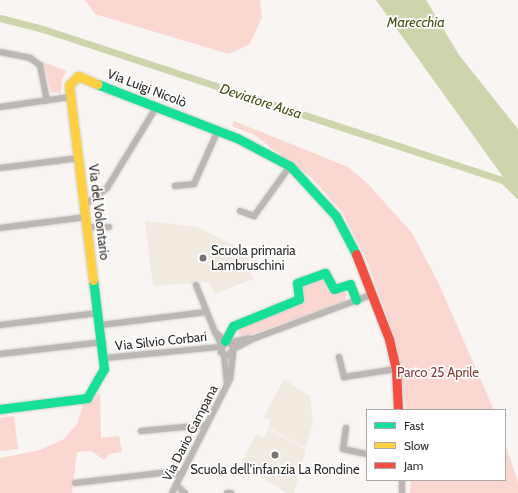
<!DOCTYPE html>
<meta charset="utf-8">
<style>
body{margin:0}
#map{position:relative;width:518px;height:493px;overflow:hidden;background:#f8f5f2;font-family:Cabin,sans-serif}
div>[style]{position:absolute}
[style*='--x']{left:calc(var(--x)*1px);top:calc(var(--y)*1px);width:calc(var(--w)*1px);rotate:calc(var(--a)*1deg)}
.built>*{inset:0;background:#f1eae1}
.green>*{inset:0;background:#fbd7d1}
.water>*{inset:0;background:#ced5ad}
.canal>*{height:7px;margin:-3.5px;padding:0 3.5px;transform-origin:3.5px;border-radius:3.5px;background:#ced5ad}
.roads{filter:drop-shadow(0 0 1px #d3d1cf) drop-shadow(0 0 1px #d3d1cf)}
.street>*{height:6px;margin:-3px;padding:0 3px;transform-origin:3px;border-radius:3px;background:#bdb7b3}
.fast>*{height:9px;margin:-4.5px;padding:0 4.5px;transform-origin:4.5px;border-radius:4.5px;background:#16e098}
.slow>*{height:9px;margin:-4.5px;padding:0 4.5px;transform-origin:4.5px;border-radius:4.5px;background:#ffcf43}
.jam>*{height:9px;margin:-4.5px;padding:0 4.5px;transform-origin:4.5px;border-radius:4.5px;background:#f24e42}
.dots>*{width:11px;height:11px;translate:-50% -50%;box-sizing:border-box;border:2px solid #fff;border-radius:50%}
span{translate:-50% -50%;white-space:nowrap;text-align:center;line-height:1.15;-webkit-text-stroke:3.5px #fff;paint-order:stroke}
.street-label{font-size:13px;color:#2e2b29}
.poi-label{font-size:13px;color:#2e2b29}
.left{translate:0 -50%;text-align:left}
.park-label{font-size:13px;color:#883d36}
.water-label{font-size:14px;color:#4a5215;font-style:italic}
.legend{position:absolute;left:366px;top:409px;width:140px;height:72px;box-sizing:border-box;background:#fff;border:1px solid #abaaa9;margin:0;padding:5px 7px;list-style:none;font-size:12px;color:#2e2b29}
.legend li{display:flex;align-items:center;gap:8px;height:20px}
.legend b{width:20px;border:1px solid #abaaa9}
</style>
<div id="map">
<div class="built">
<i style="clip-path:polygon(145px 221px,197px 227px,255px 256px,249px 268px,253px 279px,214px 294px,209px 282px,153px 286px)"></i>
<i style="clip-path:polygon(284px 379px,310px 396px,313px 423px,306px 448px,269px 428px,270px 420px,264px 417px)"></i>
<i style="clip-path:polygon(268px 429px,306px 449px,294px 493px,287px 493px,243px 466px,242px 461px,256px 435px,264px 438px)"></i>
</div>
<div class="green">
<i style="clip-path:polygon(85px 0,260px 0,262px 17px,250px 44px,229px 54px,95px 14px)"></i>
<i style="clip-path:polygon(43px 62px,67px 71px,62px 79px,61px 93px,51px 92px)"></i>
<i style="clip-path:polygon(234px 121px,348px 167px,368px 184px,412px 233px,438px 282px,494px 410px,406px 410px,395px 339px,367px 261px,342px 212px,312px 178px,254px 135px,232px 126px)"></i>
<i style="clip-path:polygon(324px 279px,347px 294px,344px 302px,244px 337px,238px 334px,240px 327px,303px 301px,301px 287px)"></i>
<i style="clip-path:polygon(100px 393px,101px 438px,119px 436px,122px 452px,109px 454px,104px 460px,91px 451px,77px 452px,72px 493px,0 493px,0 458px,40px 450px,64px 439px,77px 424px,83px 405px)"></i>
<i style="clip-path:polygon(14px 416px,18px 449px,0 451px,0 418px)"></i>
<i style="clip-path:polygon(505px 444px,518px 482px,518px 493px,410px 493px,411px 480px,505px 480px)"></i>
</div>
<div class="water">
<i style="clip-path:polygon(376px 0,426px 0,459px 55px,518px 129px,518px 198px)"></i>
</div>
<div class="canal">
<i style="--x:0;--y:18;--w:44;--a:14.3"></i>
<i style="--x:43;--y:29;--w:485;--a:18.2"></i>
<i style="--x:504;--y:181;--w:20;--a:45"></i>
</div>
<div class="roads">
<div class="street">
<i style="--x:0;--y:52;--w:31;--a:11"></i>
<i style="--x:30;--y:58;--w:12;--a:35"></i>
<i style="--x:40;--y:65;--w:36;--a:79"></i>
<i style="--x:0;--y:107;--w:71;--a:-8.1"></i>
<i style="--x:0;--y:168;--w:80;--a:-7.2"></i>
<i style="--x:175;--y:186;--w:19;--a:-6"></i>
<i style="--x:194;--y:184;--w:59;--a:-66"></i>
<i style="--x:85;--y:205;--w:28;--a:-38"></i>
<i style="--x:107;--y:188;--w:96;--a:-58.6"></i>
<i style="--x:240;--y:211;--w:15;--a:20"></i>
<i style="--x:254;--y:216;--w:62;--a:-54.2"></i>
<i style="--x:87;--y:227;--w:22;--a:0"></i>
<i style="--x:0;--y:228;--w:87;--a:-7.3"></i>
<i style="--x:196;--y:285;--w:51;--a:68"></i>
<i style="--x:215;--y:332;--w:13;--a:42"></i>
<i style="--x:225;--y:341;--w:12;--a:110"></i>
<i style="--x:221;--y:352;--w:7;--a:34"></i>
<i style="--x:227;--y:356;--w:11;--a:-45"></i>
<i style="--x:235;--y:348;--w:11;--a:-139"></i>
<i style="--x:0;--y:325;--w:99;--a:-7"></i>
<i style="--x:101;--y:325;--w:106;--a:-7.1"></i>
<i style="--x:215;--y:332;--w:13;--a:63"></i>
<i style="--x:232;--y:342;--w:17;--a:-13"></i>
<i style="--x:235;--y:348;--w:22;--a:-27"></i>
<i style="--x:255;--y:338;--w:126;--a:-20.4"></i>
<i style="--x:0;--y:354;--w:104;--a:-6.6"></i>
<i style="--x:224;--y:355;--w:28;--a:84"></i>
<i style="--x:339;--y:357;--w:21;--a:76"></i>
<i style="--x:344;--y:377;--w:53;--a:-8.7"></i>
<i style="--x:105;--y:358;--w:116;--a:-5.5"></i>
<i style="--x:346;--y:428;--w:21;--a:98"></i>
<i style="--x:343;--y:449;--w:25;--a:12"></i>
<i style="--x:141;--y:431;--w:64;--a:-5.4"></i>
<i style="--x:75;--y:483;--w:95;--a:-6.7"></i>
<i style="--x:169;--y:472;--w:12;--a:14"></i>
<i style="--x:176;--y:485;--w:12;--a:42"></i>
<i style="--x:172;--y:493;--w:128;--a:-63"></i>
<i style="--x:230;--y:379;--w:26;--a:-83"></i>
<i style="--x:227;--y:493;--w:4;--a:0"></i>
<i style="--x:402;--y:493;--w:13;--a:-90"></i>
</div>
<div class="fast">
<i style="--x:97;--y:84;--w:150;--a:21.1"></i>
<i style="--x:237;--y:138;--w:60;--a:27.8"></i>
<i style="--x:290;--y:166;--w:68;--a:47.4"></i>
<i style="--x:336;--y:216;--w:43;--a:62.2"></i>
<i style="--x:225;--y:341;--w:17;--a:-62"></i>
<i style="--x:233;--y:326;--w:71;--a:-22.2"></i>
<i style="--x:299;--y:299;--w:16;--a:-97"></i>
<i style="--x:297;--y:283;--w:30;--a:-20"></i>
<i style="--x:325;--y:273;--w:18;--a:61"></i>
<i style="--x:334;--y:289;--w:17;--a:-17"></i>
<i style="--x:350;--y:284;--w:17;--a:69"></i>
<i style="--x:0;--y:409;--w:88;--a:-7.2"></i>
<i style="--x:87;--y:398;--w:34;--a:-60"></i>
<i style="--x:104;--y:369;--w:90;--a:-97"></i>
</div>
<div class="slow">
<i style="--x:93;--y:280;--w:196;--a:-97"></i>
<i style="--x:69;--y:85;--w:13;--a:-45"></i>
<i style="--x:78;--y:76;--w:21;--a:23"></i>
</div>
<div class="jam">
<i style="--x:356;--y:254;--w:91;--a:68.8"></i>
<i style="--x:389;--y:339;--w:31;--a:77"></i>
<i style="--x:396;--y:369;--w:41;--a:87.2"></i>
</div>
</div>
<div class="dots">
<i style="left:203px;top:258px;background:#75726f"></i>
<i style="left:275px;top:455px;background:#75726f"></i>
</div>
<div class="street-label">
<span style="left:147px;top:88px;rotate:21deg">Via Luigi Nicolò</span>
<span style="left:99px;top:212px;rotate:83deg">Via del Volontario</span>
<span style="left:161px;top:341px;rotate:-6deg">Via Silvio Corbari</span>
<span style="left:190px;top:433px;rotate:-63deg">Via Dario Campana</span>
</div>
<div class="poi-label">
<span class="left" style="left:211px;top:258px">Scuola primaria<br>Lambruschini</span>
<span style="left:275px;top:469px">Scuola dell'infanzia La Rondine</span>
</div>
<div class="park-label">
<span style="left:438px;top:372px">Parco 25 Aprile</span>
</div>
<div class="water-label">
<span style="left:416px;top:22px">Marecchia</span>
<span style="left:261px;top:101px;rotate:18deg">Deviatore Ausa</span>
</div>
<ul class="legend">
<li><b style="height:5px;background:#16e098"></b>Fast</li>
<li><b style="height:5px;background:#ffcf43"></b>Slow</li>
<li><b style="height:5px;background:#f24e42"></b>Jam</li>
</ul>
</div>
